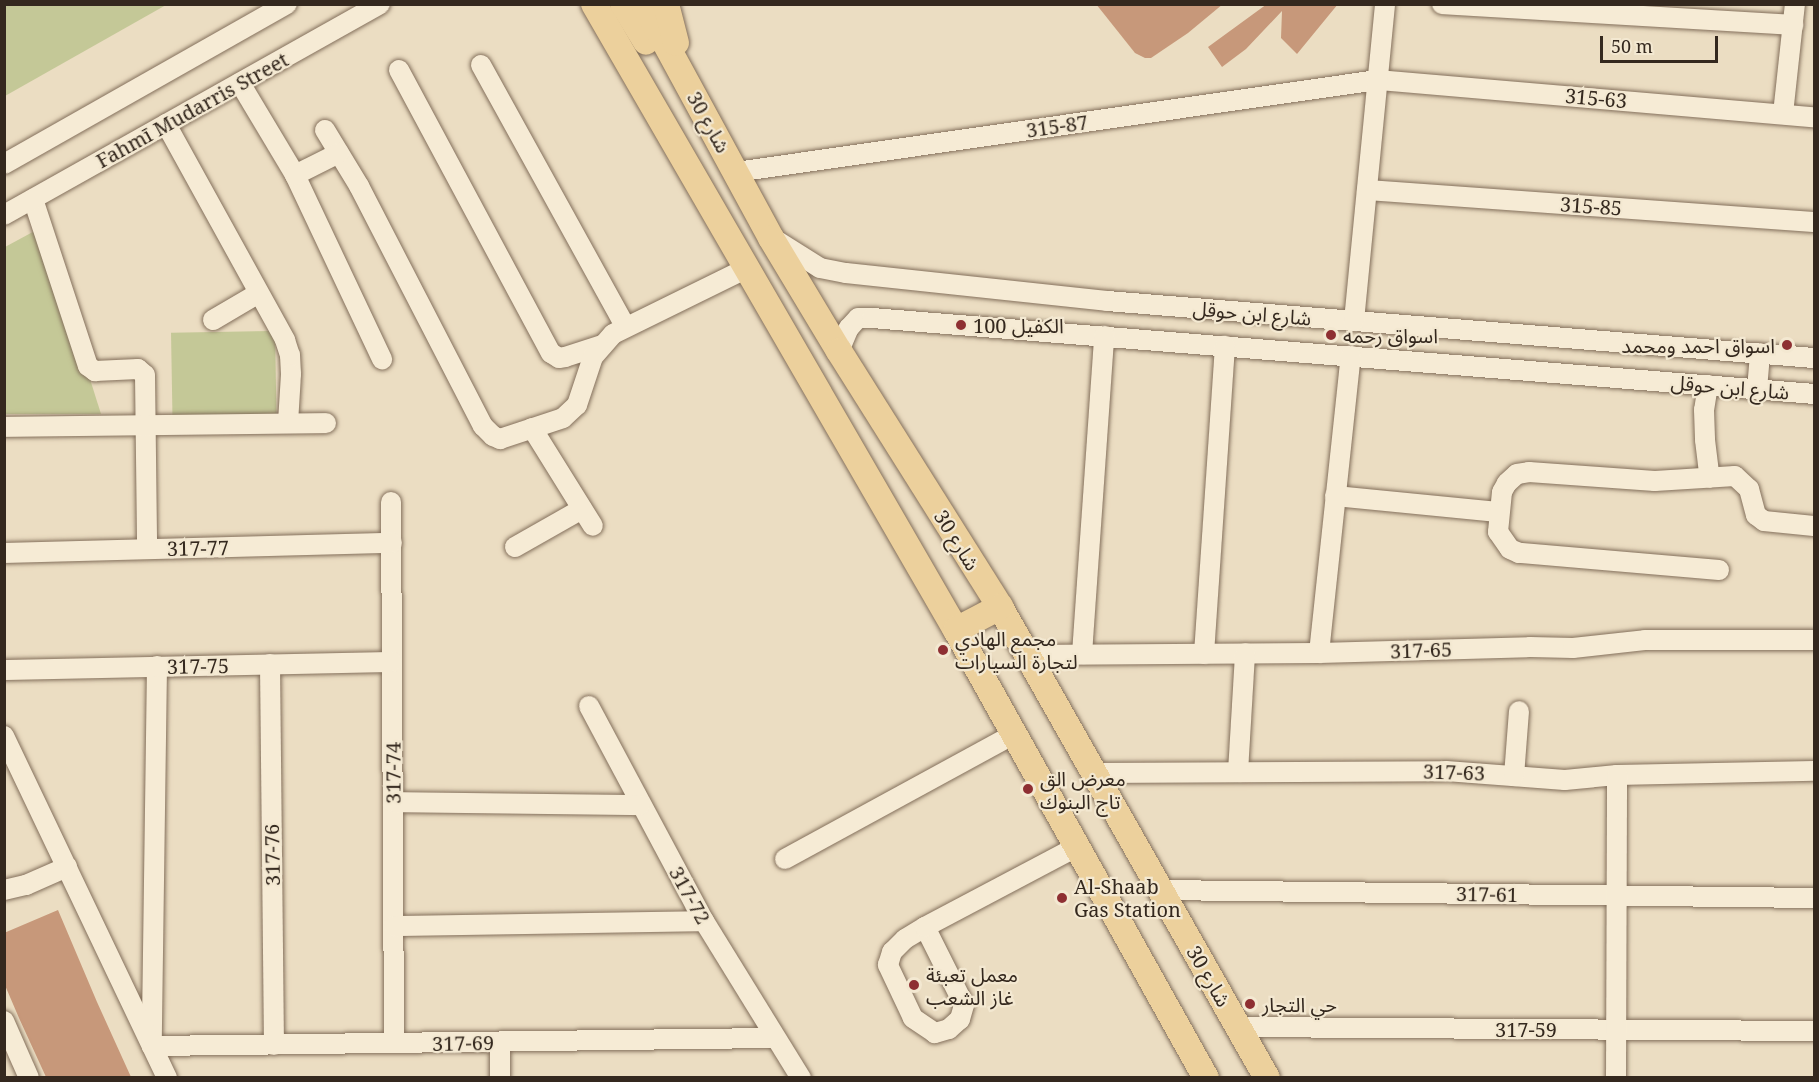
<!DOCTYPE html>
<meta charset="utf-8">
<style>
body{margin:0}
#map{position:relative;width:1819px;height:1082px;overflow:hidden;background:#ebddc2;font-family:"Noto Serif","Noto Sans Arabic",serif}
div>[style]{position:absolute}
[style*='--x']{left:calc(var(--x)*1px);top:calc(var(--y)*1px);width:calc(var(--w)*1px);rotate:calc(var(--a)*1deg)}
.green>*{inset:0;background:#c4c897;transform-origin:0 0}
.building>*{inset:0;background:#c7987a}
.roads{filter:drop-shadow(0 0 2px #836f5b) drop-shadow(0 0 2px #836f5b)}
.minor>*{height:20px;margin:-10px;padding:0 10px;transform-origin:10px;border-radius:10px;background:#f6ebd5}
.major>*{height:26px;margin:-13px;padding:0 13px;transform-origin:13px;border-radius:13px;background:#ecd09c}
.dots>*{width:16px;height:16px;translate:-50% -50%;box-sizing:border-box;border:3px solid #f3e8d1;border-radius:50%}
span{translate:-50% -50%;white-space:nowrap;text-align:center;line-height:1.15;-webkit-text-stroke:4.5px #f3e8d1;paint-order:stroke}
.street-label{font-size:20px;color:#34281e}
.poi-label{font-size:20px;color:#34281e}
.left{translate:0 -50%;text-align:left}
.right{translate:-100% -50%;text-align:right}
.frame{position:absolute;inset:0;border:6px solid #34281e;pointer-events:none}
.scale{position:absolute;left:1600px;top:36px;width:118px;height:27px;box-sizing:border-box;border:3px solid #34281e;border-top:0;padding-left:8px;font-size:18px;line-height:21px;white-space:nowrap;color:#34281e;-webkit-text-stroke:4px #f3e8d1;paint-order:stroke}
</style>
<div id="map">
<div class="green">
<i style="clip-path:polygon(5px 4px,166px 4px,166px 5px,5px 96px)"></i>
<i style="clip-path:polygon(42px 227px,101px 414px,5px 414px,5px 247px)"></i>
<i style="left:275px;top:331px;width:83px;height:104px;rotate:89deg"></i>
</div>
<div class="building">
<i style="clip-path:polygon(1096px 4px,1223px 4px,1188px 33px,1151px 58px,1145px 58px,1135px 53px)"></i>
<i style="clip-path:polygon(1267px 4px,1338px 4px,1297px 54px,1281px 38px,1282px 11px,1246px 49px,1222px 67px,1208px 47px)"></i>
<i style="clip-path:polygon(58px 910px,97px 1002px,131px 1077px,46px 1077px,19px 1018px,4px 983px,4px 933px)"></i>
</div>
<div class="roads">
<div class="minor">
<i style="--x:1442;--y:4;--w:352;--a:3.4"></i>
<i style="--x:481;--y:65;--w:298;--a:61.1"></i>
<i style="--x:399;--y:70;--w:321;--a:61.8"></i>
<i style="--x:551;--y:353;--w:9;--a:32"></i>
<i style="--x:559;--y:358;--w:6;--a:-9"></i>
<i style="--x:565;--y:357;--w:39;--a:-18"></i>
<i style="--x:240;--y:83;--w:107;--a:59.1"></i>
<i style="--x:295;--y:175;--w:204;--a:64.7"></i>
<i style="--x:1783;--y:114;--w:111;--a:-83.8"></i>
<i style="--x:166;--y:124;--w:247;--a:61.1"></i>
<i style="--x:285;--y:340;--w:16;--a:72"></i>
<i style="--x:290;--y:355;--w:19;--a:87"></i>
<i style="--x:291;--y:374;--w:49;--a:93.5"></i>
<i style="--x:325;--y:130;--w:66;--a:58.7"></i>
<i style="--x:359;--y:186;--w:270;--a:62.7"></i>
<i style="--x:483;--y:426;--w:14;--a:45"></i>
<i style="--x:493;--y:436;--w:8;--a:23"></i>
<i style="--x:500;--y:439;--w:66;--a:-18.4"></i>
<i style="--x:563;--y:418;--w:19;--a:-43"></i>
<i style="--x:577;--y:405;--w:51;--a:-71.6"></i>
<i style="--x:593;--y:357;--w:30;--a:-49"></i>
<i style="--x:613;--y:334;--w:149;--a:-26.2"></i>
<i style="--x:4;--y:164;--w:325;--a:-29.5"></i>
<i style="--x:736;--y:172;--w:649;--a:-8.16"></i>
<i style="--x:1378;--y:80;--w:438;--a:4.9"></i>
<i style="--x:295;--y:175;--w:49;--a:-26.6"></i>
<i style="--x:1367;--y:190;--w:448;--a:4.1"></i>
<i style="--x:33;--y:199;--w:176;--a:71.8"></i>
<i style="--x:88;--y:366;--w:9;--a:36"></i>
<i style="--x:95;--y:371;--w:43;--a:-2.7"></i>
<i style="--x:138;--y:369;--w:9;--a:41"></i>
<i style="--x:145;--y:375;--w:174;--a:89.3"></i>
<i style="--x:4;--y:215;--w:431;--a:-29.3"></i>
<i style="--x:774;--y:239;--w:54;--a:32.2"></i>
<i style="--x:820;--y:268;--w:26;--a:11"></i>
<i style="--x:846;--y:273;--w:262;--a:6.1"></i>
<i style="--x:1107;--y:301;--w:709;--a:4.61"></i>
<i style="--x:213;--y:320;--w:53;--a:-30.4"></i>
<i style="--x:1354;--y:321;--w:319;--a:-84.4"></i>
<i style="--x:839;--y:351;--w:25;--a:-67"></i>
<i style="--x:849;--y:328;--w:13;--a:-48"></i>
<i style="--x:858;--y:318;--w:14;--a:0"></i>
<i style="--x:872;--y:318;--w:945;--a:4.61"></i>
<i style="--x:1708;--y:385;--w:25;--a:99"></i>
<i style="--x:1704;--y:410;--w:30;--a:88"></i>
<i style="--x:1705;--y:440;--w:38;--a:83"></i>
<i style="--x:1757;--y:389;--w:36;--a:-85"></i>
<i style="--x:4;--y:427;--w:322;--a:-0.7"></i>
<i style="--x:532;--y:428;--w:115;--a:58.1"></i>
<i style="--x:1335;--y:496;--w:164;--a:5.6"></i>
<i style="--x:391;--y:502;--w:541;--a:89.68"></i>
<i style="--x:515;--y:547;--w:77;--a:-29.6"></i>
<i style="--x:4;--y:553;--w:388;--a:-1.5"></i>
<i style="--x:1719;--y:570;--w:201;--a:-175.1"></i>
<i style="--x:1519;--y:553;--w:10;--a:-156"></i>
<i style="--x:1510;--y:549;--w:21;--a:-125"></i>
<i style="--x:1498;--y:532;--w:40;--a:-84.3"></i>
<i style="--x:1502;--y:492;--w:10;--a:-61"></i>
<i style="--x:1507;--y:483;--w:13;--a:-42"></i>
<i style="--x:1517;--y:474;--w:12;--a:-9"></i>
<i style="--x:1529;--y:472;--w:126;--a:4.1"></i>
<i style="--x:1655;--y:481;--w:80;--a:-3.6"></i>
<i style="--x:1735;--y:476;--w:19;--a:43"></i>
<i style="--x:1749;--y:489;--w:27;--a:75"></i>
<i style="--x:1756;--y:515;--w:10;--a:37"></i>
<i style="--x:1764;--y:521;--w:50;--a:5.7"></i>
<i style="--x:1319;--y:653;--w:299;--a:-83.9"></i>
<i style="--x:1082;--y:654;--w:319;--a:-86"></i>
<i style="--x:1204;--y:654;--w:309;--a:-86.1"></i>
<i style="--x:1027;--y:655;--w:292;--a:-0.4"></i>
<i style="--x:1319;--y:653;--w:211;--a:-1.6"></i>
<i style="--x:1530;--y:647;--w:43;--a:1.3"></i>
<i style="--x:1573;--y:648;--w:72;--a:-6.3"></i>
<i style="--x:1645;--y:640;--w:169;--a:0"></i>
<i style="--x:270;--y:664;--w:381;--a:89.4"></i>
<i style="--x:157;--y:666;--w:380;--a:90.8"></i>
<i style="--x:152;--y:1046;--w:623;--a:-0.74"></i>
<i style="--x:4;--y:670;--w:388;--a:-1.2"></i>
<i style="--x:589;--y:706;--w:244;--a:61.9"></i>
<i style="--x:704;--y:921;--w:185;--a:58.3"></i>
<i style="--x:4;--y:736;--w:379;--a:64.5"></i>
<i style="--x:1238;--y:772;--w:119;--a:-86.6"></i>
<i style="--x:1094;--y:773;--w:352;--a:-0.3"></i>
<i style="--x:1446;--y:771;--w:119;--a:4.3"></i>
<i style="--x:1565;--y:780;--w:52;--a:-5.5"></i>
<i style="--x:1617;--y:775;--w:197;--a:-1.2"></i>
<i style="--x:1514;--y:776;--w:65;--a:-85.6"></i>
<i style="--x:393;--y:802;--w:247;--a:0.7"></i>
<i style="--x:785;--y:859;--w:261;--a:-28.6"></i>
<i style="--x:4;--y:890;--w:23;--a:-13"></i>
<i style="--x:26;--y:885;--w:45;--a:-23.7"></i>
<i style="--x:1160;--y:890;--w:654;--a:0.7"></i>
<i style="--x:394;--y:926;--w:310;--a:-0.9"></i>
<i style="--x:925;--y:927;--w:87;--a:63.4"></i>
<i style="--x:964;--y:1005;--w:15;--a:106"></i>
<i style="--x:960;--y:1019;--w:15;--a:138"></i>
<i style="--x:949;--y:1029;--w:15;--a:164"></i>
<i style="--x:935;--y:1033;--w:27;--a:-146"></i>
<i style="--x:913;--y:1018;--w:59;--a:-115.3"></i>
<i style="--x:888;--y:965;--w:14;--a:-73"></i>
<i style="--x:892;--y:952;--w:18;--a:-45"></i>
<i style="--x:905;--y:939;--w:23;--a:-31"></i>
<i style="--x:925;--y:927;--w:171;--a:-27.9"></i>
<i style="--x:4;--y:1021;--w:62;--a:66.3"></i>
<i style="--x:1238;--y:1027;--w:576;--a:0.4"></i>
<i style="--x:500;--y:1078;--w:36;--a:-90"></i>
<i style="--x:1616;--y:1078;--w:303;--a:-89.8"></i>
</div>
<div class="major">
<i style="--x:594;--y:4;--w:723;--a:59.96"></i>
<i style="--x:956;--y:630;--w:513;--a:60.84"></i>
<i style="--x:623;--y:4;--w:44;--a:58.8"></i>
<i style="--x:644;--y:4;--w:266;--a:61.5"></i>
<i style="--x:771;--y:238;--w:132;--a:59"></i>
<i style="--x:839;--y:351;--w:302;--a:57.8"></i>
<i style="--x:1000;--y:607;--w:541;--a:60.45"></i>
<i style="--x:666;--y:4;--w:40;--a:75.6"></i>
<i style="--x:956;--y:630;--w:50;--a:-27.6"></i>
</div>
</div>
<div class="dots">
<i style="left:961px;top:325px;background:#8e2f32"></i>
<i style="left:1331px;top:335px;background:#8e2f32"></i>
<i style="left:1787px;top:345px;background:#8e2f32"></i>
<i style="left:943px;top:650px;background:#8e2f32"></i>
<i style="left:1028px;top:789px;background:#8e2f32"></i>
<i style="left:1062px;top:898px;background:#8e2f32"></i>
<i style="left:914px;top:985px;background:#8e2f32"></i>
<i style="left:1250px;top:1004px;background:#8e2f32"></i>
</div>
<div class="street-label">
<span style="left:1596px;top:98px;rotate:5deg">315-63</span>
<span style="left:192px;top:110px;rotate:-29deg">Fahmī Mudarris Street</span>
<span style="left:709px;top:122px;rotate:61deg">شارع 30</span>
<span style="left:1057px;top:126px;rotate:-8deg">315-87</span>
<span style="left:1591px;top:206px;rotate:4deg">315-85</span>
<span style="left:1252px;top:313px;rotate:5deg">شارع ابن حوقل</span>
<span style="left:1730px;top:387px;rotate:5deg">شارع ابن حوقل</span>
<span style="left:957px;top:540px;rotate:58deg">شارع 30</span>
<span style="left:198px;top:548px;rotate:-1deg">317-77</span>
<span style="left:1421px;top:650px;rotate:-2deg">317-65</span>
<span style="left:198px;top:666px;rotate:-1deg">317-75</span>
<span style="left:1454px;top:772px;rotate:2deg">317-63</span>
<span style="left:393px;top:773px;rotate:-90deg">317-74</span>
<span style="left:272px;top:855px;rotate:-91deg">317-76</span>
<span style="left:1487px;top:894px;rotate:1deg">317-61</span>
<span style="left:690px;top:895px;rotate:61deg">317-72</span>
<span style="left:1209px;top:976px;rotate:60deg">شارع 30</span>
<span style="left:1526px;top:1029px">317-59</span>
<span style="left:463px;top:1043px;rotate:-1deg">317-69</span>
</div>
<div class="poi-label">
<span class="left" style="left:973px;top:325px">الكفيل 100</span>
<span class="left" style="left:1343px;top:335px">اسواق رحمه</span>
<span class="right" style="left:1775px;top:345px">اسواق احمد ومحمد</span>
<span class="left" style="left:955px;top:650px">مجمع الهادي<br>لتجارة السيارات</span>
<span class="left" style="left:1040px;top:790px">معرض الق<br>تاج البنوك</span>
<span class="left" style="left:1074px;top:898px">Al-Shaab<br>Gas Station</span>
<span class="left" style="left:926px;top:986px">معمل تعبئة<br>غاز الشعب</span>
<span class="left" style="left:1262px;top:1004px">حي التجار</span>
</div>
<div class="frame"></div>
<div class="scale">50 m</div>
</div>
